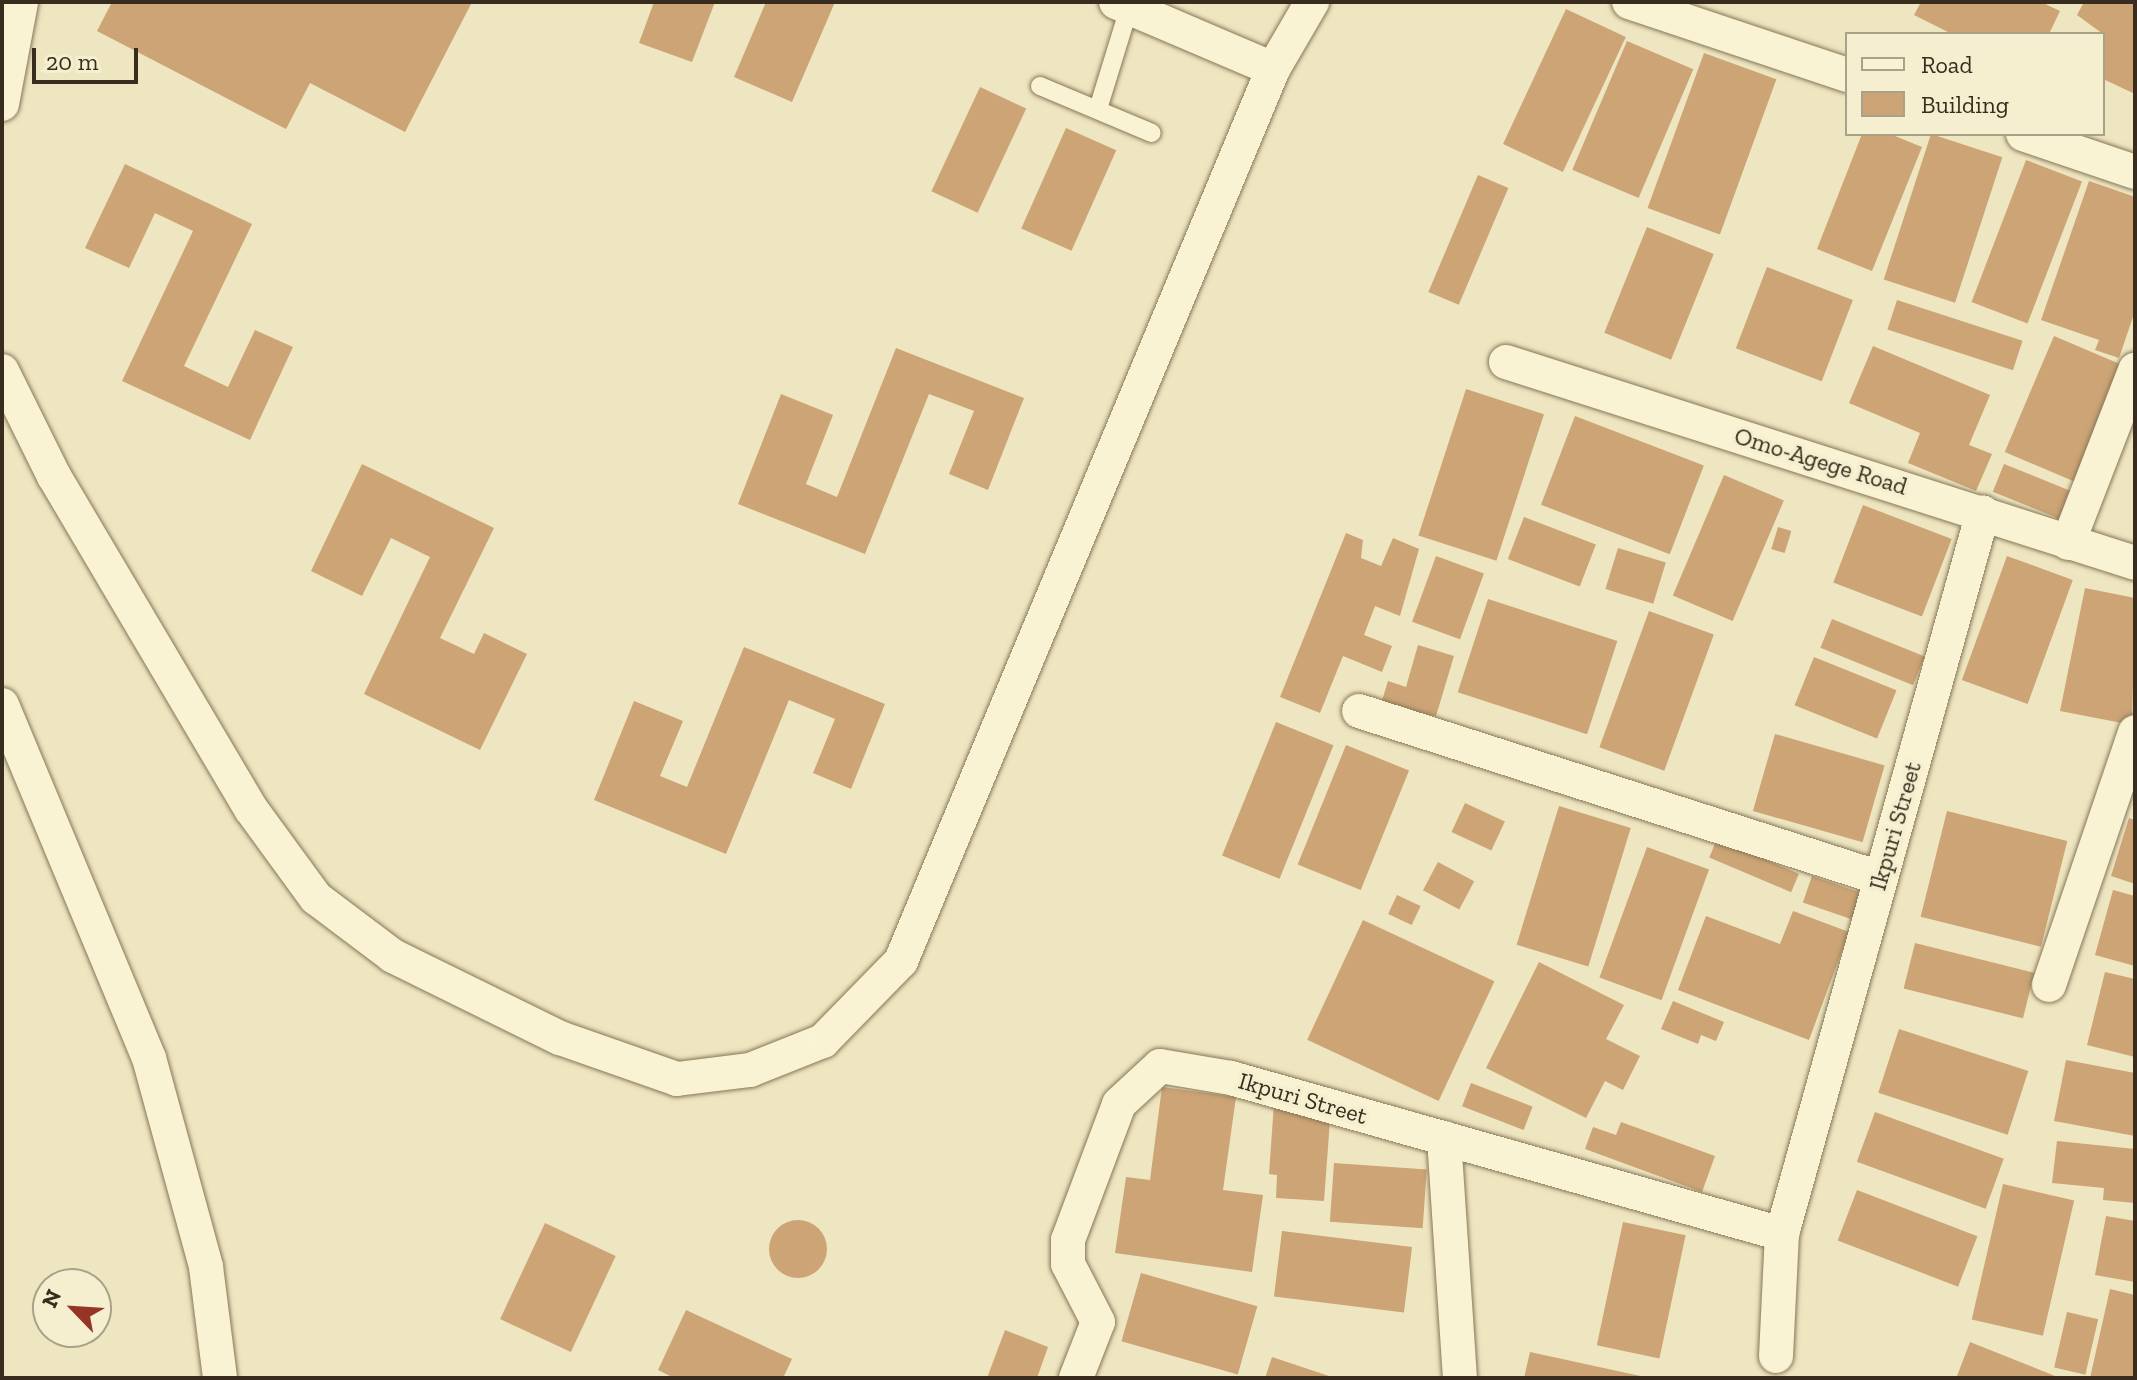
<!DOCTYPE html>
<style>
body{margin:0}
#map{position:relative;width:2137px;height:1380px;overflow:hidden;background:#eee6c0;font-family:"Zilla Slab",serif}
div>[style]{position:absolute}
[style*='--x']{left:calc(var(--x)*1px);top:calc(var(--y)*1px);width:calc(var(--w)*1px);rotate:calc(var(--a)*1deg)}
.building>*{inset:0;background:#cca476;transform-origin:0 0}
.round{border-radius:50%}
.roads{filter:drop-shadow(0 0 2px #877758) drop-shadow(0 0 2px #877758)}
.lane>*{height:18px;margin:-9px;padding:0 9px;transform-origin:9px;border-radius:9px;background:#f9f2d3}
.street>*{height:34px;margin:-17px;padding:0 17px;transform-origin:17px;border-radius:17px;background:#f9f2d3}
span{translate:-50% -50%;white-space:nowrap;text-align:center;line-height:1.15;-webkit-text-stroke:7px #f5efd0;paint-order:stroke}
.street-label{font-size:24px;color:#372c1d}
.frame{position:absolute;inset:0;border:4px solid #372c1d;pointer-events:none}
.legend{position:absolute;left:1845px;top:32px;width:260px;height:104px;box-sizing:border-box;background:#f5efd0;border:2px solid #a9a188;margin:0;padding:10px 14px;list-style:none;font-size:24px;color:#372c1d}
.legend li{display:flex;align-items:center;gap:16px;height:40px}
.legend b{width:40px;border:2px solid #a9a188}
.north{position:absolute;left:32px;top:1268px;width:80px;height:80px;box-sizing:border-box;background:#f5efd0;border:2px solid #a9a188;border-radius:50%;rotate:295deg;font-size:22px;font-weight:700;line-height:32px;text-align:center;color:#372c1d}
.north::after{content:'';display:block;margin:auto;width:28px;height:36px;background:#963428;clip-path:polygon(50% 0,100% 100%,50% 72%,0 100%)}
.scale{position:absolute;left:32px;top:48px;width:106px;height:36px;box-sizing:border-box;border:4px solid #372c1d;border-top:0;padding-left:10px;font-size:24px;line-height:28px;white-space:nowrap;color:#372c1d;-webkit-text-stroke:6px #f5efd0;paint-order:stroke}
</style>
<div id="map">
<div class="building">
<i style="clip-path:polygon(112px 2px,472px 2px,405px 132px,310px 83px,286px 129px,97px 31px)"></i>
<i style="clip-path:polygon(654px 2px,715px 2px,692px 62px,639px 43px)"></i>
<i style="clip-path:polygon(766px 2px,835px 2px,792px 102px,734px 77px)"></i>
<i style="clip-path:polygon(1921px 2px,2041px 2px,2060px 11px,2049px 34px,1952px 34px,1914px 15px)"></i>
<i style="clip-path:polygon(2084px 2px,2135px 2px,2135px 94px,2103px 79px,2103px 34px,2077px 15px)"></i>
<i style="left:1566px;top:9px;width:66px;height:149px;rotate:25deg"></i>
<i style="left:1627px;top:41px;width:72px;height:140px;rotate:23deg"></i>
<i style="left:1704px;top:53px;width:77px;height:165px;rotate:20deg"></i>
<i style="left:980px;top:87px;width:51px;height:115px;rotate:25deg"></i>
<i style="left:1066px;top:128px;width:55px;height:110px;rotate:24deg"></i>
<i style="clip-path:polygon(1862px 134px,1890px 134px,1922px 147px,1872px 271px,1817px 249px)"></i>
<i style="left:1931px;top:134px;width:75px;height:153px;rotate:18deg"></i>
<i style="left:2026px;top:160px;width:60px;height:152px;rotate:21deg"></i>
<i style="clip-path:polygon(125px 164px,252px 224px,184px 366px,228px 387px,255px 330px,293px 347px,250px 440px,122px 381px,193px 231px,155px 213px,129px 268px,85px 248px)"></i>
<i style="left:1478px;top:175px;width:33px;height:127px;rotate:23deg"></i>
<i style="clip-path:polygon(2089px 181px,2135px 197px,2135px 311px,2119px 358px,2095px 350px,2099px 340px,2041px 320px)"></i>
<i style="left:1647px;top:227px;width:72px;height:114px;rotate:22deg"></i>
<i style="left:1767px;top:267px;width:92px;height:87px;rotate:21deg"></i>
<i style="left:1897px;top:300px;width:132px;height:31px;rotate:18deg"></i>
<i style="left:2054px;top:336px;width:76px;height:126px;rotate:23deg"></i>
<i style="clip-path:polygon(1873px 346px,1990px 395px,1969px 445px,1992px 454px,1976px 491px,1908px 463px,1920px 433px,1849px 403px)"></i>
<i style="clip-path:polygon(896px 348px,1024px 398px,988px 490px,949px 474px,974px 411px,929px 394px,865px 554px,738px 504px,781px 394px,833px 415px,806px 484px,837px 497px)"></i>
<i style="left:1466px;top:389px;width:82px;height:154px;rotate:18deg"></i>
<i style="left:1575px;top:416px;width:138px;height:95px;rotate:21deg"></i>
<i style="clip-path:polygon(362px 464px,494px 528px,440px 638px,474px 654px,484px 633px,527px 654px,480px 750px,364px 694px,430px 557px,391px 538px,362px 596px,311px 571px)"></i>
<i style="left:2004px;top:464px;width:74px;height:30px;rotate:22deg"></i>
<i style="left:1724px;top:475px;width:65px;height:131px;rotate:23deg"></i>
<i style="left:1863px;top:505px;width:95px;height:83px;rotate:21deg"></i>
<i style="left:1524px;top:517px;width:77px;height:45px;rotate:21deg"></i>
<i style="left:1778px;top:527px;width:14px;height:23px;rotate:17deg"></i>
<i style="clip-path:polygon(1346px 533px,1363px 540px,1361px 558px,1381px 566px,1393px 538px,1419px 549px,1400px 616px,1375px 606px,1364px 635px,1392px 646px,1382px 672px,1343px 656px,1320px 713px,1280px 697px)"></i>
<i style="left:1618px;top:548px;width:50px;height:43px;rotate:17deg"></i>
<i style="left:1436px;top:556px;width:51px;height:70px;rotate:20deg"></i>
<i style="left:2007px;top:556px;width:70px;height:132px;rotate:20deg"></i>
<i style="clip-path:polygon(2085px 588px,2135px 598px,2132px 725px,2060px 711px)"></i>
<i style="left:1488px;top:599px;width:136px;height:98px;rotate:18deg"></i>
<i style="left:1649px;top:611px;width:69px;height:145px;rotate:20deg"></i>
<i style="left:1832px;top:619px;width:100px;height:31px;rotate:22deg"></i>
<i style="clip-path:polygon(1418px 645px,1454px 656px,1436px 716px,1380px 707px,1388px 681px,1406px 687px)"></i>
<i style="clip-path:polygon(744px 647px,885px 704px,851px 789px,813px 773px,835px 719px,789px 700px,726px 854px,594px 800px,634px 701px,683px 721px,660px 776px,687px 787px)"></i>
<i style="left:1814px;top:657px;width:89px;height:52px;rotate:22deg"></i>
<i style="left:1276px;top:722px;width:62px;height:144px;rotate:22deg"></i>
<i style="left:1775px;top:734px;width:114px;height:80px;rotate:16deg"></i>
<i style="left:1346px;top:745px;width:68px;height:129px;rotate:22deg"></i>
<i style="left:1465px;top:803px;width:44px;height:32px;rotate:25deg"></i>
<i style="left:1559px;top:806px;width:75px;height:145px;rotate:17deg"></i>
<i style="left:1947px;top:811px;width:124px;height:109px;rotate:14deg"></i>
<i style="clip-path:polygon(2129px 818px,2135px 820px,2135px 884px,2111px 876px)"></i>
<i style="left:1717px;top:839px;width:89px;height:20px;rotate:23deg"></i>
<i style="left:1647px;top:847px;width:66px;height:139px;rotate:20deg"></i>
<i style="left:1438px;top:862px;width:41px;height:32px;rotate:28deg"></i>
<i style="left:1812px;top:876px;width:53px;height:28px;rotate:19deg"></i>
<i style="clip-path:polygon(2113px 890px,2135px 896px,2135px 966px,2095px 955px)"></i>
<i style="left:1397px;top:895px;width:26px;height:21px;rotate:25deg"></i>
<i style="clip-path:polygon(1793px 911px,1849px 932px,1809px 1040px,1678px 990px,1706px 916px,1780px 944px)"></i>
<i style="left:1363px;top:920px;width:145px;height:132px;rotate:25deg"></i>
<i style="left:1915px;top:943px;width:123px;height:47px;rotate:14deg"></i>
<i style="clip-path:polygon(1539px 962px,1624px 1005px,1606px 1039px,1640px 1056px,1623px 1090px,1605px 1081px,1586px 1118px,1486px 1068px)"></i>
<i style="clip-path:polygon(2105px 972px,2135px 979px,2135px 1057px,2087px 1045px)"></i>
<i style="clip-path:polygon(1673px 1001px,1724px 1022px,1716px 1041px,1701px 1035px,1698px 1044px,1661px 1029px)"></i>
<i style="left:1899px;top:1029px;width:136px;height:67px;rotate:18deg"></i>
<i style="clip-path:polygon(2066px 1060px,2135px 1073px,2135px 1136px,2054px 1121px)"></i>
<i style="left:1471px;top:1083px;width:66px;height:25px;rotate:21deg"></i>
<i style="clip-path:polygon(1162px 1087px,1236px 1097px,1223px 1190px,1263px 1195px,1252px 1272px,1115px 1253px,1126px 1177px,1150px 1180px)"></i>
<i style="clip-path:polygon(1274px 1103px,1331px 1107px,1324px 1201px,1276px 1198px,1277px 1175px,1269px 1174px)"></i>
<i style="left:1875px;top:1112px;width:137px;height:53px;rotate:20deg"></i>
<i style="clip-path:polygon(1621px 1122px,1715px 1156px,1702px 1192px,1585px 1149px,1593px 1127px,1616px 1135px)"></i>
<i style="clip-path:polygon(2057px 1141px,2135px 1149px,2135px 1203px,2103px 1200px,2104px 1188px,2052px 1183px)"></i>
<i style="left:1334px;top:1163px;width:93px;height:59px;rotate:4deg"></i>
<i style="left:2003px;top:1184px;width:73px;height:139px;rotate:13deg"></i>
<i style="left:1857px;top:1190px;width:129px;height:54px;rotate:21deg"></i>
<i style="clip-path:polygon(2106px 1216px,2135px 1221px,2135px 1282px,2095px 1275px)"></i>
<i class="round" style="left:769px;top:1220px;width:58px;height:58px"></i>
<i style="left:1623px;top:1222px;width:64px;height:126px;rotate:12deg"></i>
<i style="left:545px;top:1223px;width:78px;height:106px;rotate:25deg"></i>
<i style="left:1282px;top:1231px;width:131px;height:66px;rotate:7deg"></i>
<i style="left:1141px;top:1273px;width:121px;height:71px;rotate:16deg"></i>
<i style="clip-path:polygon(2110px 1289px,2135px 1295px,2135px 1378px,2090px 1378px)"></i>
<i style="clip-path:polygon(686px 1310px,792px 1359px,783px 1378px,674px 1378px,658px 1370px)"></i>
<i style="left:2067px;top:1312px;width:32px;height:57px;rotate:13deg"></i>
<i style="clip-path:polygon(1005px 1330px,1048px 1347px,1037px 1378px,987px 1378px)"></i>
<i style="clip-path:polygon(1970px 1342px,2060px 1378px,1963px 1378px,1957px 1376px)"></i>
<i style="clip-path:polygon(1530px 1352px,1645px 1377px,1645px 1378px,1524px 1378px)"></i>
<i style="clip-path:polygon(1272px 1357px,1332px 1377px,1332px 1378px,1265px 1378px)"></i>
</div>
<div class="roads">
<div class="lane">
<i style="--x:1040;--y:86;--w:121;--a:22.8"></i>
<i style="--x:1098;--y:109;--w:112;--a:-72.9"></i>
</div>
<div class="street">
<i style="--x:1116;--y:2;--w:171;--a:23.1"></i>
<i style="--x:1629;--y:2;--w:230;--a:18.5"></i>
<i style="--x:2;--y:104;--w:104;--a:-79.4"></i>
<i style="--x:2023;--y:134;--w:118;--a:18.7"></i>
<i style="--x:1506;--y:362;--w:660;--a:17.72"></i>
<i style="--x:2;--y:371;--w:117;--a:63.7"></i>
<i style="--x:54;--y:476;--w:387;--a:59.4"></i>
<i style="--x:251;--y:809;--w:110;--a:53.9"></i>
<i style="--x:316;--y:898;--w:96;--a:37"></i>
<i style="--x:393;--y:956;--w:186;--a:26.2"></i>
<i style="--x:560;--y:1038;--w:124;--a:19.3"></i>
<i style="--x:677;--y:1079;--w:74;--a:-7"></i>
<i style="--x:750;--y:1070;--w:79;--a:-21.7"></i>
<i style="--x:823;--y:1041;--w:112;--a:-45.7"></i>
<i style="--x:901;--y:961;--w:966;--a:-67.36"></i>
<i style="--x:1273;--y:69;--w:78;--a:-59.8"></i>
<i style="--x:2068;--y:543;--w:186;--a:-68.8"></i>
<i style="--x:2;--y:705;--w:382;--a:67.4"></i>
<i style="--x:149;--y:1058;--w:217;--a:74.7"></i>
<i style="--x:206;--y:1267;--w:112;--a:82.8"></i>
<i style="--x:1359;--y:711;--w:547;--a:17.77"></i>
<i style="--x:2049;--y:985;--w:267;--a:-71.2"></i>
<i style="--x:1444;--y:1138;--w:241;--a:86.2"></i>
<i style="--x:1776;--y:1356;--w:122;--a:-87.2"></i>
<i style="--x:1782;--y:1234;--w:749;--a:-74.44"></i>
<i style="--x:1076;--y:1378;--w:60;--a:-68.6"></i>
<i style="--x:1098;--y:1322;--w:65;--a:-117.3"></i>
<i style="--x:1068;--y:1264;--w:24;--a:-90"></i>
<i style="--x:1068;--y:1240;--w:145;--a:-69.4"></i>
<i style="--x:1119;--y:1104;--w:56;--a:-42.8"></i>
<i style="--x:1160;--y:1066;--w:72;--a:9.6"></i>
<i style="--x:1231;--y:1078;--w:573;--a:15.81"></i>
</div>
</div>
<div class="street-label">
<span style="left:1821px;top:461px;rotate:17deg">Omo-Agege Road</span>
<span style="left:1895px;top:826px;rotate:-74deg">Ikpuri Street</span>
<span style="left:1303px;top:1098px;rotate:16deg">Ikpuri Street</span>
</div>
<div class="frame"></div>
<ul class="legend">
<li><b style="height:10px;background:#f9f2d3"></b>Road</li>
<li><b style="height:22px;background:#cca476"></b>Building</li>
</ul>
<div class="north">N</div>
<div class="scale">20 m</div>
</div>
